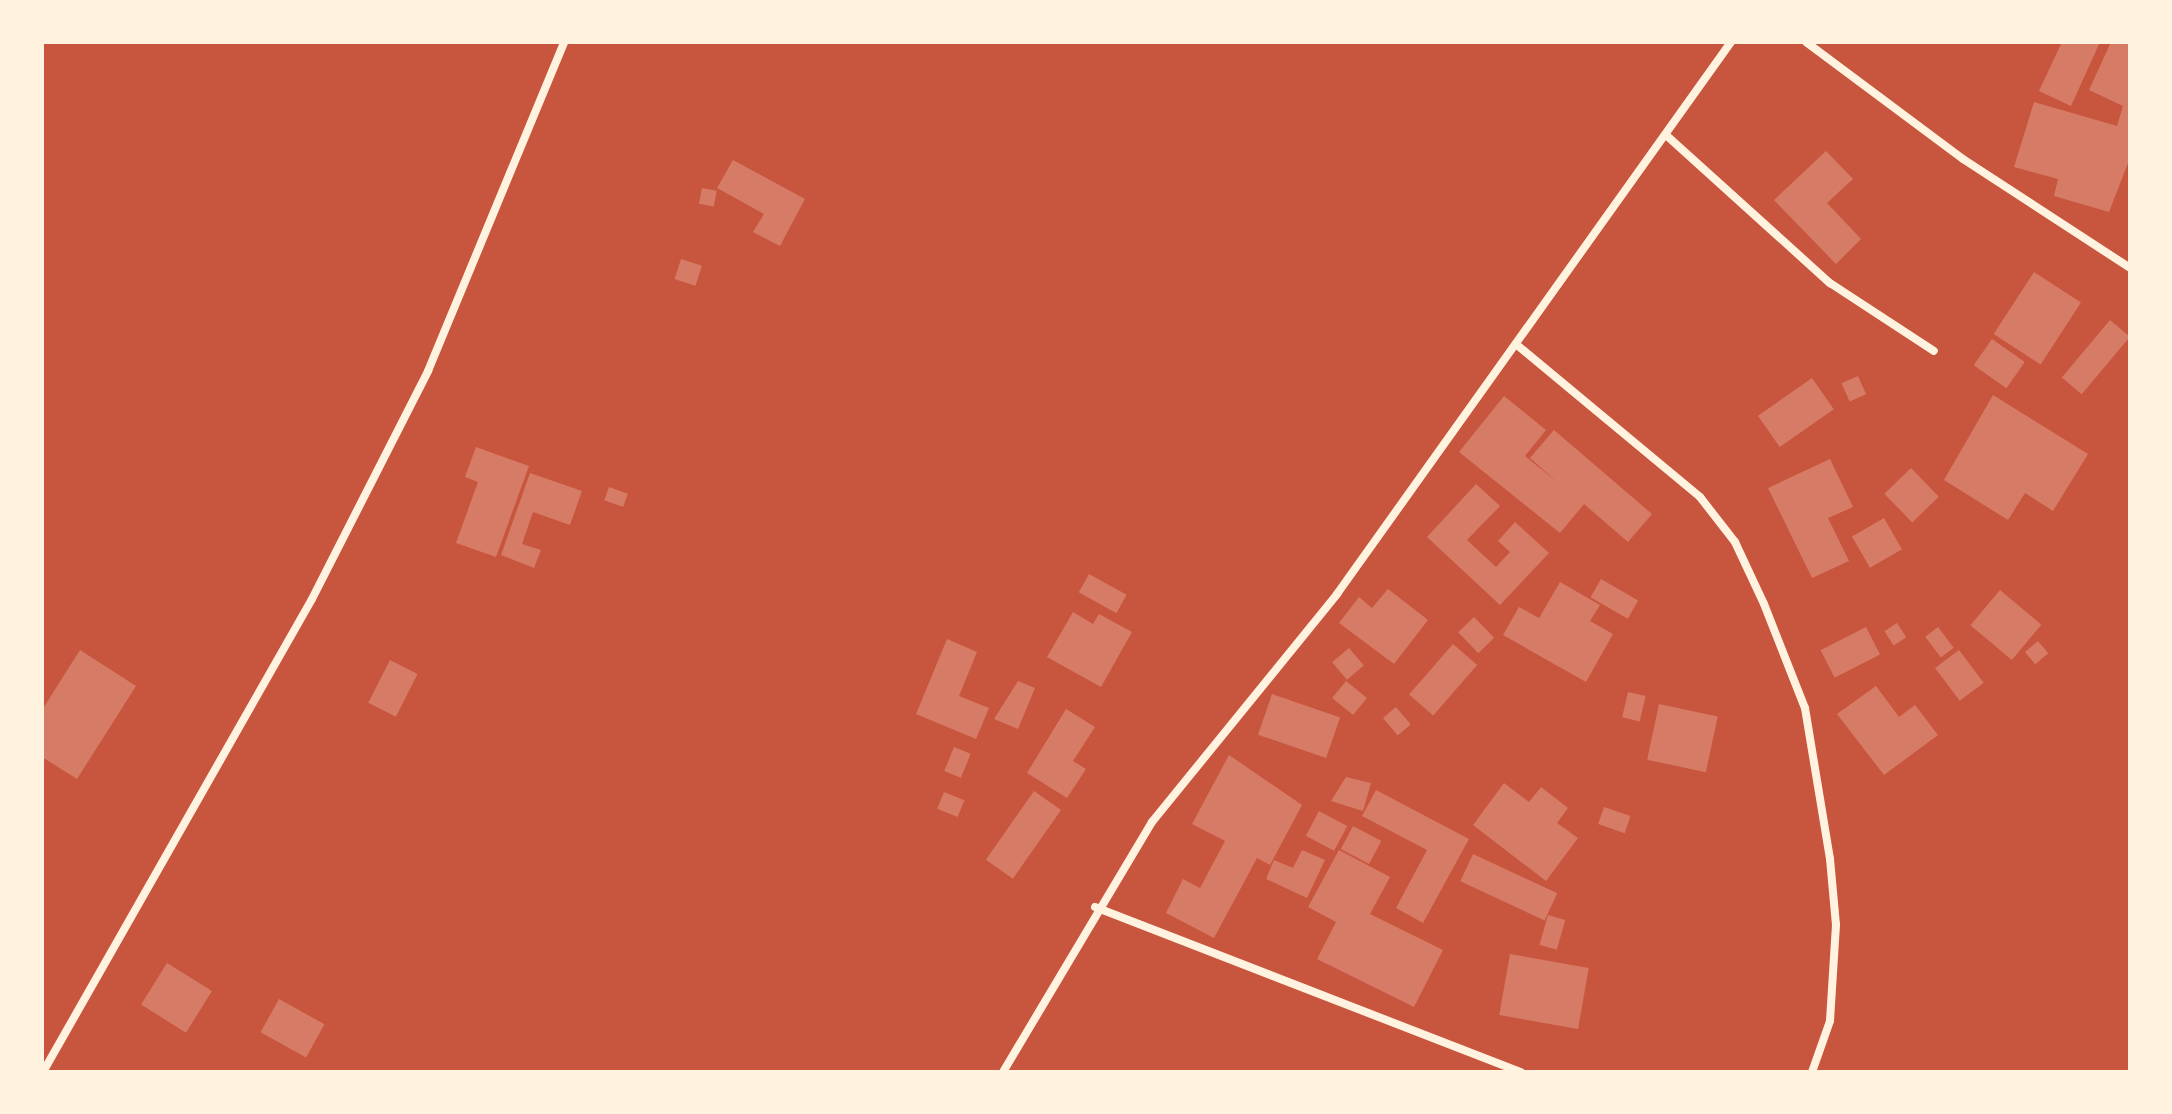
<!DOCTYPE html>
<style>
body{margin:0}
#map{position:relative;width:2172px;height:1114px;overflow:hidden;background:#c8553d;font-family:Lato,sans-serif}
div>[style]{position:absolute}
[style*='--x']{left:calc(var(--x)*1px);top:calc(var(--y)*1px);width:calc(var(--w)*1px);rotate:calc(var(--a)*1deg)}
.building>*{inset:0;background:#d67c66;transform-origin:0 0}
.minor>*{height:8px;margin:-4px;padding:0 4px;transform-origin:4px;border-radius:4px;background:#fff3e0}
span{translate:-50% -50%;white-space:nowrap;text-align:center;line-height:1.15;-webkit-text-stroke:8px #fff3e0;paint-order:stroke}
.frame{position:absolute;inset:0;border:44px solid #fff3e0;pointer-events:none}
</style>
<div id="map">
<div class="building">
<i style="clip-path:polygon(2062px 42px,2100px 42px,2071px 106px,2039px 91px)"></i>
<i style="clip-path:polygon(2111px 42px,2130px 42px,2130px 158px,2109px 212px,2054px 196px,2058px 179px,2014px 167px,2034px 102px,2117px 126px,2123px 106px,2089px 90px)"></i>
<i style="clip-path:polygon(1826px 151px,1853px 179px,1827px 203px,1861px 239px,1836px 264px,1774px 200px)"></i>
<i style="clip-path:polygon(733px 160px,805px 199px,780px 246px,753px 232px,764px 214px,717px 188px)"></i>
<i style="left:702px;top:188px;width:15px;height:16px;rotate:11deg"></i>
<i style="left:681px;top:259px;width:22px;height:21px;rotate:18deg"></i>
<i style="left:2034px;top:272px;width:56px;height:74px;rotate:33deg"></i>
<i style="left:2110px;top:320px;width:26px;height:75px;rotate:40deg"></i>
<i style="left:1992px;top:339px;width:40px;height:32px;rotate:35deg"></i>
<i style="left:1858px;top:376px;width:20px;height:18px;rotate:66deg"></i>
<i style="left:1812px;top:378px;width:38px;height:66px;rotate:55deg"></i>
<i style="clip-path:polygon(1993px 395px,2088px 454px,2053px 511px,2025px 493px,2008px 520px,1944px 480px)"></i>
<i style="clip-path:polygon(1504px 396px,1546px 430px,1525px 456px,1557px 482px,1530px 458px,1554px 430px,1652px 514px,1628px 542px,1584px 504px,1560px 533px,1459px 452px)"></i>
<i style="clip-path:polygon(476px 447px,529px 466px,496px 557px,456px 543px,478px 482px,465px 477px)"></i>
<i style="clip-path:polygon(1830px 459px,1853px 507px,1828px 518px,1849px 561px,1812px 578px,1768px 488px)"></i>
<i style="left:1911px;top:468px;width:40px;height:37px;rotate:46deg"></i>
<i style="clip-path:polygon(530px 473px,582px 491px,570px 525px,533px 512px,522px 544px,541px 550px,534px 568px,501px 555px)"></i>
<i style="clip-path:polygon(1476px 484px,1500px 506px,1467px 540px,1496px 567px,1510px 552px,1498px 541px,1515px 522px,1549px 553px,1500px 605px,1427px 537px)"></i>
<i style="left:609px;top:487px;width:20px;height:14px;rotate:20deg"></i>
<i style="left:1884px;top:518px;width:36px;height:37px;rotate:60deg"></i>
<i style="left:1089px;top:574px;width:43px;height:21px;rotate:29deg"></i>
<i style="left:1601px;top:579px;width:43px;height:21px;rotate:30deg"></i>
<i style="clip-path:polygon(1560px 582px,1600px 605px,1590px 621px,1613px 634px,1586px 682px,1503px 635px,1519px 607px,1539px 618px)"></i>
<i style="clip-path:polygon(1388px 589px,1428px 620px,1394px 664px,1339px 623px,1359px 597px,1372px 608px)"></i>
<i style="left:2000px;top:590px;width:54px;height:46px;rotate:40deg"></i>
<i style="clip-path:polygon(1073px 612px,1093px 624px,1099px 614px,1132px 632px,1101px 687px,1047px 657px)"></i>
<i style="left:1474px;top:617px;width:29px;height:22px;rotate:46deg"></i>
<i style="left:1897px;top:623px;width:17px;height:15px;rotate:57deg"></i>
<i style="left:1866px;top:627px;width:31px;height:51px;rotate:63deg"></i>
<i style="left:1938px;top:627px;width:26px;height:16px;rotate:53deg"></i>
<i style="clip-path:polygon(947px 639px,977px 652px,959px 696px,989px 708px,976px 739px,916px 714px)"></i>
<i style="left:2038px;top:641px;width:16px;height:17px;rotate:50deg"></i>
<i style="left:1453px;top:644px;width:32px;height:67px;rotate:41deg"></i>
<i style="left:1349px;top:648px;width:23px;height:22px;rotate:50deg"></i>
<i style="clip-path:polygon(80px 650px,136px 686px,77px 779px,42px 757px,42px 710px)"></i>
<i style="left:1959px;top:650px;width:41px;height:30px;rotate:53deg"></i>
<i style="left:390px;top:660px;width:31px;height:48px;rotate:27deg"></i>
<i style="clip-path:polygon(1018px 681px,1035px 688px,1018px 729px,994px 719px)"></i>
<i style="left:1346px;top:681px;width:27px;height:22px;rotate:39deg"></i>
<i style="clip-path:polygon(1876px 686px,1899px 717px,1915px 705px,1938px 735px,1884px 775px,1837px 714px)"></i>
<i style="left:1628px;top:692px;width:18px;height:26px;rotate:13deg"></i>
<i style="left:1272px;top:694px;width:72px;height:43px;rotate:19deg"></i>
<i style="left:1659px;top:704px;width:60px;height:57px;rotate:12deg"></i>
<i style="left:1396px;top:707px;width:23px;height:17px;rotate:50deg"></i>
<i style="clip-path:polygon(1066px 709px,1095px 727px,1073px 761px,1086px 769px,1067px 798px,1027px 773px)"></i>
<i style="left:954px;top:747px;width:18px;height:26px;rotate:22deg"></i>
<i style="clip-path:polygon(1229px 755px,1302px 805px,1270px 865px,1257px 858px,1214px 938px,1166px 913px,1183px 879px,1200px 888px,1225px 841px,1192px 824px)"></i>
<i style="clip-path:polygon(1346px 777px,1371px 783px,1363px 811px,1331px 801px)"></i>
<i style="clip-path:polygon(1504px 783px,1529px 802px,1541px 787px,1568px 808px,1557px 823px,1578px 838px,1546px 881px,1473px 825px)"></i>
<i style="clip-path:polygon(1376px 790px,1469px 839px,1423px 923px,1396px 908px,1427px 850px,1362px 816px)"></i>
<i style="left:1034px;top:791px;width:33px;height:84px;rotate:35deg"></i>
<i style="left:944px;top:792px;width:22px;height:18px;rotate:22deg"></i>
<i style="left:1604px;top:807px;width:28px;height:18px;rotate:19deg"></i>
<i style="left:1319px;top:811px;width:32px;height:28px;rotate:28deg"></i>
<i style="left:1353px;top:826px;width:32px;height:26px;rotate:28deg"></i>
<i style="clip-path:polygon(1302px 850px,1325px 860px,1307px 898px,1266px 879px,1274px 860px,1293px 868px)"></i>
<i style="clip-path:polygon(1339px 850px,1390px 877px,1370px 914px,1443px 950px,1414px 1007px,1317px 959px,1336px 922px,1308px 907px)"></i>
<i style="left:1473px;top:854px;width:93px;height:30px;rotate:25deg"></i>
<i style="left:1548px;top:915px;width:18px;height:31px;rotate:16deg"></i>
<i style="left:1510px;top:954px;width:80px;height:62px;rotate:10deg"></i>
<i style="left:167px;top:963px;width:53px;height:49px;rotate:32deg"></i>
<i style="left:279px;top:999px;width:52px;height:38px;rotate:29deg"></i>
</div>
<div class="minor">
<i style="--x:1806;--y:42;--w:196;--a:36.7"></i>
<i style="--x:1963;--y:159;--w:199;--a:33.1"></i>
<i style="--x:1666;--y:135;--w:221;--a:42.1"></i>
<i style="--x:1830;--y:283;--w:124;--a:33.2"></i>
<i style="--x:1517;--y:345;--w:238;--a:39.7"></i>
<i style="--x:1700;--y:497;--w:57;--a:52.1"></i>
<i style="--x:1735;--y:542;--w:68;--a:64.9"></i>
<i style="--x:1764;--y:604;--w:112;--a:68.5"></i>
<i style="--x:1805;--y:708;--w:153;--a:80.6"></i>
<i style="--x:1830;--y:859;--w:66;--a:84.8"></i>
<i style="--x:1836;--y:925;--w:96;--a:93.6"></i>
<i style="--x:1830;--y:1021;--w:54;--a:109.4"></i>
<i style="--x:1095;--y:907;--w:457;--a:21.2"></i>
<i style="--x:43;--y:1072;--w:544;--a:-60.37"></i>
<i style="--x:312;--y:599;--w:256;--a:-63"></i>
<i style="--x:428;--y:371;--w:356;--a:-67.5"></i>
<i style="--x:1003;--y:1072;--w:291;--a:-59.2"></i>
<i style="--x:1152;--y:822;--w:294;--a:-50.9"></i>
<i style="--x:1337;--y:594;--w:678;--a:-54.48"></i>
</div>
<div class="frame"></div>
</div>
